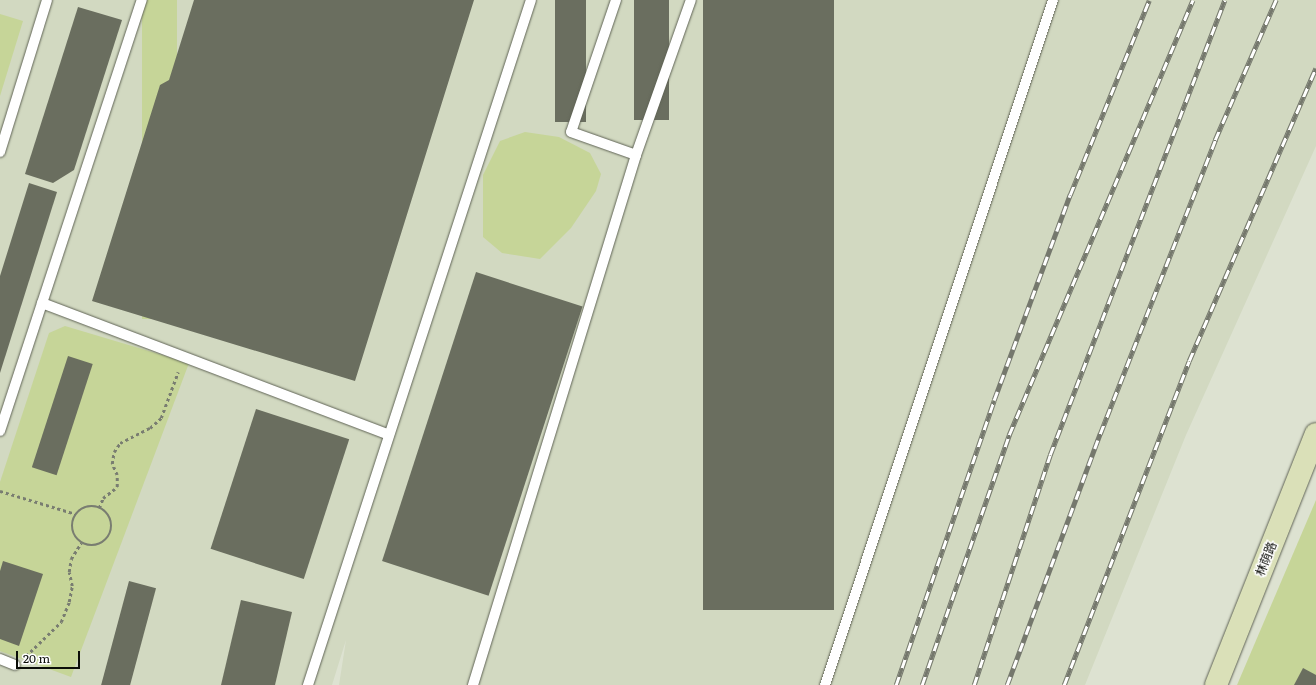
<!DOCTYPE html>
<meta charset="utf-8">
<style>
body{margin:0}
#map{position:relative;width:1316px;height:685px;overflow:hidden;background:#dde2d1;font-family:Literata,"Noto Sans SC",serif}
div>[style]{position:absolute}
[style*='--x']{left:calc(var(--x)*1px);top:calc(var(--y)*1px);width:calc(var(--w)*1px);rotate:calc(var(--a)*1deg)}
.built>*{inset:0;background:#d2d9c1}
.green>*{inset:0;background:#c6d598;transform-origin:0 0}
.building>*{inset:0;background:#6a6e5f;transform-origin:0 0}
.path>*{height:2.5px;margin-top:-1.25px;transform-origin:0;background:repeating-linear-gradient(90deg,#797d71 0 3px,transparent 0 6px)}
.path>.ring{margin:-1.25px;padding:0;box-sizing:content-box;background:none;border:2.5px solid #797d71;border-radius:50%}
.roads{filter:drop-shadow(0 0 1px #606456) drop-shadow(0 0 1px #606456)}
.lane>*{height:10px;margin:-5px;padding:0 5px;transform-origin:5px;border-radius:5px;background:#fff}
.secondary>*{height:22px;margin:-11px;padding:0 11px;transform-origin:11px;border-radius:11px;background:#dae0b8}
.rail>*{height:4.5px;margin-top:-2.25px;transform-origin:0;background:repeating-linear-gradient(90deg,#fff 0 9px,#75786d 0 18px);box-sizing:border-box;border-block:1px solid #75786d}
span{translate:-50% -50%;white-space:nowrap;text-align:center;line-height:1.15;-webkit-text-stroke:3px #fff;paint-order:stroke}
.street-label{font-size:12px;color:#0b0d08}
.scale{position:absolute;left:16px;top:651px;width:64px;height:18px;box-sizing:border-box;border:2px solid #0b0d08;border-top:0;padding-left:5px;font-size:12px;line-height:14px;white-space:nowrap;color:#0b0d08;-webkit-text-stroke:3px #fff;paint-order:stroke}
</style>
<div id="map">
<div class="built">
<i style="clip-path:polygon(0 0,1316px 0,1316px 146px,1186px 435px,1085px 685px,339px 685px,346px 640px,332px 685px,0 685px)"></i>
</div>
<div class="green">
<i style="left:142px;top:0;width:35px;height:319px"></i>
<i style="clip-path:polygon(0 14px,23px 21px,0 96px)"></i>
<i style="clip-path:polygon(525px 132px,559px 137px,590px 153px,601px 174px,596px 191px,571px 228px,540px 259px,502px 253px,483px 237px,483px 175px,500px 141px)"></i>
<i style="clip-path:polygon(65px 326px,189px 363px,71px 677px,0 651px,0 482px,49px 333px)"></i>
<i style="clip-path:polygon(1316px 500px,1316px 685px,1237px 685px)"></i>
</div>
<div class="building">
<i style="clip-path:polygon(194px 0,474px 0,355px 381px,92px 301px,160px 85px,169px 80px)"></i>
<i style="left:555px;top:0;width:31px;height:122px"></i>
<i style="left:634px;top:0;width:35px;height:120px"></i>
<i style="left:703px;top:0;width:131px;height:610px"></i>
<i style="clip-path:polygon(78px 7px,122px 20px,74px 170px,53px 183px,25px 174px)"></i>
<i style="clip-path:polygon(29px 183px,57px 192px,0 373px,0 276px)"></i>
<i style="left:476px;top:272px;width:112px;height:304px;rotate:18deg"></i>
<i style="left:68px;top:356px;width:26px;height:117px;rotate:18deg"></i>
<i style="left:256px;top:409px;width:98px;height:147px;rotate:18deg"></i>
<i style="clip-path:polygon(3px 561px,43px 574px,19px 646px,0 639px,0 571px)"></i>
<i style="left:129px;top:581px;width:28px;height:108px;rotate:15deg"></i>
<i style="clip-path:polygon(241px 600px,292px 612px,275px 685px,221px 685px)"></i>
<i style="clip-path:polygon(1303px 668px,1316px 675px,1316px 685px,1294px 685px)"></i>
</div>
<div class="path">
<i style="--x:0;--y:491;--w:79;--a:16.8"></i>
<i class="ring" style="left:72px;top:506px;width:37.5px;height:37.5px"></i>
<i style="--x:99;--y:508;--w:11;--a:-68"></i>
<i style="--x:103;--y:498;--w:18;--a:-38"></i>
<i style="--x:117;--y:487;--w:12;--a:-90"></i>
<i style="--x:117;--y:475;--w:12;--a:-114"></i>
<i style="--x:112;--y:464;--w:12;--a:-81"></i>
<i style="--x:114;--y:452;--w:11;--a:-56"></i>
<i style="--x:120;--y:443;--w:34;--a:-27"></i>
<i style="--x:150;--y:428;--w:15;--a:-42"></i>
<i style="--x:161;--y:418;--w:49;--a:-69.7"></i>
<i style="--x:26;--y:656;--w:49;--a:-44.2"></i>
<i style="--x:61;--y:622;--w:22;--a:-68"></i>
<i style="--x:69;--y:602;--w:16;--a:-79"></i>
<i style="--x:72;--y:586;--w:14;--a:-102"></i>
<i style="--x:69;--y:572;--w:13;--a:-81"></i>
<i style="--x:71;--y:559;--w:19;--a:-58"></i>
</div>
<div class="roads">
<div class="lane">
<i style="--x:616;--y:0;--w:139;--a:108.8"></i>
<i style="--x:571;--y:132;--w:69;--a:19.5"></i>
<i style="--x:636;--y:155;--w:164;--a:-70.5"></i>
<i style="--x:0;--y:152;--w:159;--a:-72.8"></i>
<i style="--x:42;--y:303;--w:371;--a:20.8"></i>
<i style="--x:0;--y:431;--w:454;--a:-71.8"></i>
<i style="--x:0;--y:659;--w:16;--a:22"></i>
<i style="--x:308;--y:685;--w:720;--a:-71.97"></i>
<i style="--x:473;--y:685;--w:554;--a:-72.9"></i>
<i style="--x:825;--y:685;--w:722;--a:-71.59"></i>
</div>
<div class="secondary">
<i style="--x:1216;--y:685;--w:270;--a:-68.3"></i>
</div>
</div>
<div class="rail">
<i style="--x:896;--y:685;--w:301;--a:-71"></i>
<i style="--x:994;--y:400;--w:219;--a:-69.7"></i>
<i style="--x:1070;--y:195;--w:210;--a:-67.9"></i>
<i style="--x:922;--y:685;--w:265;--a:-70.8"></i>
<i style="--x:1009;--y:435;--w:472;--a:-67.1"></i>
<i style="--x:974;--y:685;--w:242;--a:-71.7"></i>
<i style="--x:1050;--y:455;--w:487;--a:-69"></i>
<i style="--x:1007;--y:685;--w:268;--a:-69.7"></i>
<i style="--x:1100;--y:434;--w:316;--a:-68.6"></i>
<i style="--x:1215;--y:140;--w:153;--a:-66.5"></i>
<i style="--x:1064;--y:685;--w:347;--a:-68.9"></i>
<i style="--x:1189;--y:361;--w:319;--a:-66.6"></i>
</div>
<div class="street-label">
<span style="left:1266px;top:559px;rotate:-68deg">林荫路</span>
</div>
<div class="scale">20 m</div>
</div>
